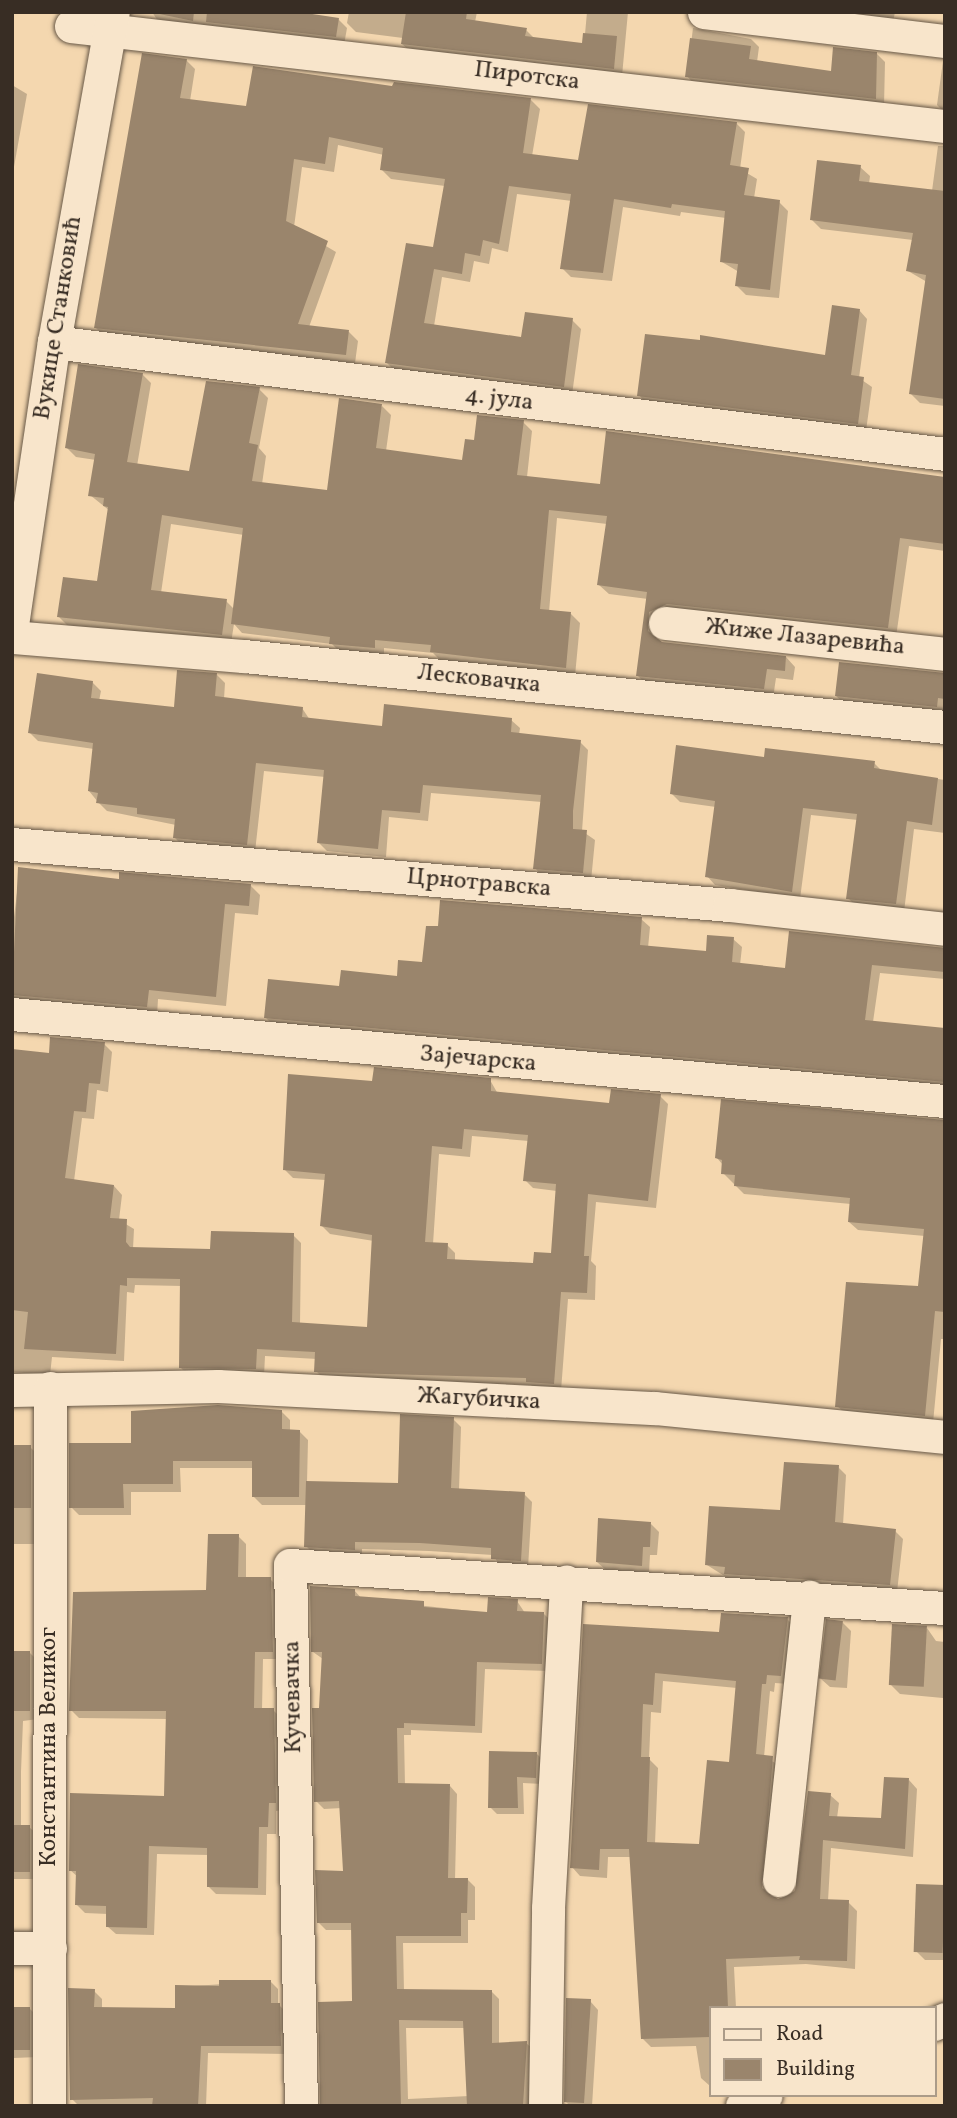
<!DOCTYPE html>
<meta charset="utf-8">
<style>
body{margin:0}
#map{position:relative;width:957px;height:2118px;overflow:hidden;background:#f4d7af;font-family:Vollkorn,serif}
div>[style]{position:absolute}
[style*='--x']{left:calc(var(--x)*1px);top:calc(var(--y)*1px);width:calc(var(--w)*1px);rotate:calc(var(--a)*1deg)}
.shadow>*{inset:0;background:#0003}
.building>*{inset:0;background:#9a856c;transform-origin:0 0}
.roads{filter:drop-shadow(0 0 2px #675847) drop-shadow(0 0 2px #675847)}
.minor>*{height:33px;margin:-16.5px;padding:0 16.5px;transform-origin:16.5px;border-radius:16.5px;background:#f8e5cb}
span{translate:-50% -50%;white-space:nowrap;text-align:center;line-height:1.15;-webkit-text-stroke:5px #f8e5cb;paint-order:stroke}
.street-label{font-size:24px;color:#382d24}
.frame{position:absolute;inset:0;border:14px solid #382d24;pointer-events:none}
.legend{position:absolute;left:709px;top:2006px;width:228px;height:91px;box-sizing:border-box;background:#f8e5cb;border:2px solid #ab9b88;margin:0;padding:9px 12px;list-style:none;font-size:21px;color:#382d24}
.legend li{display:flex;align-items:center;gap:14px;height:35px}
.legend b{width:35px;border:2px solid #ab9b88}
</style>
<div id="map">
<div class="shadow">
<i style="clip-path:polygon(152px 12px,286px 12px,338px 19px,347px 28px,344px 45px,160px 24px)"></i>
<i style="clip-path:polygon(349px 12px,477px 12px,475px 22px,526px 30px,534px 38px,584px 45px,587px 12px,628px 12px,622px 76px,411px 52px,402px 44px,403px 38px,356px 32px,347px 23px)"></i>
<i style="clip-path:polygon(805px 12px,895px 12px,893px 22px)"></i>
<i style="clip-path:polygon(693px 28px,751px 39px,759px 47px,757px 62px,832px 73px,877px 54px,885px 62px,884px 106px,695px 85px,687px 76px)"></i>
<i style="clip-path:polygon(186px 60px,195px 69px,190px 101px,247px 108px,393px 88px,531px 100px,540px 109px,532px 156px,580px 162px,736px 123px,745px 132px,740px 169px,757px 179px,754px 198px,779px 202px,788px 211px,779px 298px,746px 295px,737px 286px,739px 272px,722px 262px,726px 218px,681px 212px,680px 216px,623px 207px,612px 281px,571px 277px,562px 268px,572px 201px,517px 194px,508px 252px,492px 248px,489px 264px,474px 261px,470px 282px,442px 277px,434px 326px,523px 339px,572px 320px,581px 329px,572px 395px,396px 372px,387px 363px,434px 249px,445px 186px,391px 179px,382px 170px,384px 155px,338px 145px,334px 172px,302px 167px,294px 227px,336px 252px,309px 327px,349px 332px,358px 341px,355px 363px,104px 336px,95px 327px)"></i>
<i style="clip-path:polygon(943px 61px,945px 61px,945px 113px,937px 105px)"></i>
<i style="clip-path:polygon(12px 85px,27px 94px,12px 178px)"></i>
<i style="clip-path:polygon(938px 146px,945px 146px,945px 406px,920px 403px,910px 393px,927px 282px,908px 271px,913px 240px,821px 229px,812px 220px,860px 167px,870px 176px,869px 184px,932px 191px)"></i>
<i style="clip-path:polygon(859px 310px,867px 319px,859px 378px,872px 387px,866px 431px,647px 404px,639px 395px,826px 357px)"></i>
<i style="clip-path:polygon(evenodd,142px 374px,151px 383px,137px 466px,190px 473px,259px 389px,268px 398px,259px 448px,266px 456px,262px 484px,329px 492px,382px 406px,391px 415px,386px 451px,464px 462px,475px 442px,523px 422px,532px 431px,527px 477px,602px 486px,945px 479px,945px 551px,909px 546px,896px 637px,658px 621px,656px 640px,662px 644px,786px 657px,795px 667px,793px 680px,776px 678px,773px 698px,647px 685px,638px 676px,648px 599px,609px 594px,599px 585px,607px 524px,557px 518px,549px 612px,571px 614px,580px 623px,575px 676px,441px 661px,433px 653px,384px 648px,384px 656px,340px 652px,332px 644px,242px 633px,234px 624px,231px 643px,68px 626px,59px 617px,98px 583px,110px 511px,90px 495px,96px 460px,76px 457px,67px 448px,142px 374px,171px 524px,244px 535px,235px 610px,226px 601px,161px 593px,171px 524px)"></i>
<i style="clip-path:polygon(945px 674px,945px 717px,848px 707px,836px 696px)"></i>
<i style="clip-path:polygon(217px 675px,225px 683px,224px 699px,302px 708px,310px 720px,384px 728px,511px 720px,520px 728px,519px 735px,580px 742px,588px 750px,582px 831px,595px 840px,591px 881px,543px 877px,535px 868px,542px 802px,431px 793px,428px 821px,389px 817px,386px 857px,327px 851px,319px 843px,325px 777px,264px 771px,255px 852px,183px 846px,175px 838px,176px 825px,107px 811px,98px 802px,89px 791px,94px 749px,38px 741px,30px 733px,92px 682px,101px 691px,99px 701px,175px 709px)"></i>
<i style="clip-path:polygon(765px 759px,874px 763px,882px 771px,945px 780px,945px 833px,914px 829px,904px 912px,856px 906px,848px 898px,858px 820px,811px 815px,800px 899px,715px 885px,707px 876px,716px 807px,680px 802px,672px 794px)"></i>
<i style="clip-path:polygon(20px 869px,120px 881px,250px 885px,260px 895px,258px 915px,235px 913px,226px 1006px,158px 999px,157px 1016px,12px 1003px,12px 933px)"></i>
<i style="clip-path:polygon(641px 919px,650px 927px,648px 948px,707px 953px,733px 939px,742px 947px,740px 965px,787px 970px,790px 933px,945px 948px,945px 979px,880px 973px,873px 1022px,945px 1030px,945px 1088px,274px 1026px,266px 1018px,341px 988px,399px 977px,424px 964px)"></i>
<i style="clip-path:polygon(evenodd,104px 1044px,112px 1052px,108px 1092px,97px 1090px,94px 1119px,82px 1118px,74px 1181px,114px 1186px,122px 1195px,119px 1220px,134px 1229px,133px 1249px,212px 1251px,293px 1235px,301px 1243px,300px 1325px,368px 1329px,374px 1241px,330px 1234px,322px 1226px,326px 1180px,293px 1178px,285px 1170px,374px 1083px,490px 1080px,498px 1094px,611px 1105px,660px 1096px,668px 1104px,656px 1208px,596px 1202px,591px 1261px,596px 1266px,595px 1300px,568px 1299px,561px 1391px,535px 1390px,531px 1385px,324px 1379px,316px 1371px,317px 1359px,265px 1356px,264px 1376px,188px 1375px,180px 1367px,182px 1286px,135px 1285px,134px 1293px,127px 1292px,124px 1361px,52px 1357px,50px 1375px,12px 1372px,12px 1050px,50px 1055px,104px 1044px,472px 1136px,529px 1141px,525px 1180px,533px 1188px,557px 1191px,552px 1255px,534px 1265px,455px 1261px,455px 1253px,447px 1245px,433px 1244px,439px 1154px,470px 1157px,472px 1136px)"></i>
<i style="clip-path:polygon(945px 1121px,945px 1339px,941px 1339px,933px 1423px,846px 1414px,837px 1406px,919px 1288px,925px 1236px,858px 1230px,849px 1222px,851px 1204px,744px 1194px,723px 1173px,723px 1165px,717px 1158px)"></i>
<i style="clip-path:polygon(281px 1411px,290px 1420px,290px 1431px,299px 1431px,308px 1440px,307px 1483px,400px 1485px,453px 1419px,461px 1427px,459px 1490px,524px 1494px,532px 1502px,528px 1568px,500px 1566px,493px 1555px,429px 1551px,362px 1549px,362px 1557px,314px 1554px,306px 1546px,307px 1505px,262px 1505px,253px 1496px,253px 1468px,180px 1468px,181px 1492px,131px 1492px,131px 1515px,79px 1515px,71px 1507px,133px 1445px)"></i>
<i style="clip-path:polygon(12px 1447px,30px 1447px,38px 1455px,37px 1544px,12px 1544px)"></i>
<i style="clip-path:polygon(838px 1467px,846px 1475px,843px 1525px,895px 1531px,903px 1539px,897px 1592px,734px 1582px,707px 1565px)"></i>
<i style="clip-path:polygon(651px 1524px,659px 1532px,657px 1555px,650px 1555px,649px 1573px,606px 1570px,597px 1562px)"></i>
<i style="clip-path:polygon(238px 1536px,246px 1544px,246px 1579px,270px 1579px,278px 1587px,280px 1659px,263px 1659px,262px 1710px,273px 1710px,281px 1718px,283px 1810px,276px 1811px,276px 1834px,267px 1834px,266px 1895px,216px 1894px,208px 1886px,209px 1855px,157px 1854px,154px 1935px,116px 1934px,107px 1926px,108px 1914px,85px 1913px,77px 1905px,78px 1877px,70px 1870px,166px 1798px,168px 1719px,79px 1718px,71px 1710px,208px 1592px)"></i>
<i style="clip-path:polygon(evenodd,354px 1590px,362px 1599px,489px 1613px,517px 1601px,525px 1613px,543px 1613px,551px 1621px,549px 1671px,485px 1669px,482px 1733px,411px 1730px,411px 1735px,404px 1735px,405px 1785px,450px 1786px,457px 1794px,455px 1880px,467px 1879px,475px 1887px,475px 1920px,468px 1920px,468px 1943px,403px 1943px,404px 1991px,491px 1991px,499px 1999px,499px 2044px,526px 2043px,534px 2050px,533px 2106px,322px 2106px,354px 2003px,353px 1930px,326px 1930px,318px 1922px,345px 1872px,342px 1808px,324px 1809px,316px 1801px,323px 1659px,313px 1652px,354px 1590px,406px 2028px,465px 2028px,469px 2096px,408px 2099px,406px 2028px)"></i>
<i style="clip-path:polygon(evenodd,787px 1619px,795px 1627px,789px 1684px,775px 1683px,774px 1692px,770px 1691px,764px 1757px,781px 1766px,768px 1888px,772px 1898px,787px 1900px,800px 1883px,830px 1795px,839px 1803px,837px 1818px,883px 1820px,909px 1780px,917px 1789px,913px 1857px,831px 1848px,828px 1901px,848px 1902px,857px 1911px,855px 1969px,806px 1964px,734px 1967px,736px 2008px,710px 2008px,710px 2086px,701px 2078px,696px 2046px,651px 2047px,643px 2039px,632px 1857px,608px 1857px,607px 1878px,580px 1876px,572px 1867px,585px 1626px,721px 1634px,787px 1619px,663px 1681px,737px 1688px,731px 1763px,701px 1846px,655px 1844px,658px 1768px,649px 1759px,651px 1712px,661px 1713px,663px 1681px)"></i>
<i style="clip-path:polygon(842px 1622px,851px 1631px,847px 1688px,830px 1687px,821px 1679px)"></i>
<i style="clip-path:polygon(927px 1628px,936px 1641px,945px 1642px,945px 1709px,943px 1698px,900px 1694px,891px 1685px)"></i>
<i style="clip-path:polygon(12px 1653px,30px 1653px,38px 1661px,38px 1719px,23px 1721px,21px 1772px,21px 1827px,29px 1827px,38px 1835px,38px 1879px,12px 1879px)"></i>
<i style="clip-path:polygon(537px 1754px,543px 1760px,542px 1784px,523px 1783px,524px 1814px,497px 1814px,490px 1807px)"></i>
<i style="clip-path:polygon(945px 1886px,945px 1960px,925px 1960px,917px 1952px)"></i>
<i style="clip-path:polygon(270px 1981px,278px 1989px,278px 2004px,287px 2013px,288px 2054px,208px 2053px,206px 2106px,79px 2106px,72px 2099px,94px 1991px,102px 1999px,102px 2009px,177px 2010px,177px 1987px)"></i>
<i style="clip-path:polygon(590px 2001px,598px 2010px,592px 2106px,570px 2106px,566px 2102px)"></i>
<i style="clip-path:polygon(29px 2008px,38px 2017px,38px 2057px,14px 2058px,12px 2077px,12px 2009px)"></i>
</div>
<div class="building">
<i style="clip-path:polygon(150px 12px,194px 12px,193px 21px)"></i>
<i style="clip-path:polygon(207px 12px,299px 12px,339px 18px,336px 37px,206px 22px)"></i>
<i style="clip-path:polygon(406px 12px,467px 12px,466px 19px,527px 28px,525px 36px,582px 43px,583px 33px,617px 36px,614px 69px,401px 44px)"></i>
<i style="clip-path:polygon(690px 38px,751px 46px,749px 59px,831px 71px,833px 47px,877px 52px,876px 99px,685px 77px)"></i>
<i style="clip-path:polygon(142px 53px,187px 59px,180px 98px,246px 106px,253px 66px,392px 86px,394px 82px,531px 98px,523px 153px,578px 160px,588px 104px,737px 122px,730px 165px,749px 168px,744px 195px,780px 200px,770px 290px,735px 286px,738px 264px,720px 262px,725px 211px,672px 204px,671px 208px,614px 199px,603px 273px,560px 269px,571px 194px,509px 186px,499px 244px,483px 240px,480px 256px,465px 253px,462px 274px,434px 269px,424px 323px,521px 337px,525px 312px,573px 318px,564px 387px,385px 363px,406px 243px,433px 247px,445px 179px,380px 170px,383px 148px,329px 137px,325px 164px,294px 159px,286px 221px,328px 241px,298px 324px,349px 330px,346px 355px,94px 328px)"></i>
<i style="clip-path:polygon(817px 160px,861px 165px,859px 181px,945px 191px,945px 399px,909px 394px,926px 275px,906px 271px,913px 233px,810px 220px)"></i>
<i style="clip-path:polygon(832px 305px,860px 309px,851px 375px,864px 377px,858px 424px,637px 396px,645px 334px,700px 340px,700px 335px,825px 355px)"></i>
<i style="clip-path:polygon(78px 364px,143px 373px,127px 462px,189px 471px,206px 381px,260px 387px,249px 443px,258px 445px,252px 481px,327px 490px,339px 398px,382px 404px,376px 448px,462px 460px,465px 439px,474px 440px,477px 415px,524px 420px,517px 475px,600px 484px,606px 431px,945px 477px,945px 544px,900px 538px,888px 628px,667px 604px,649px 612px,648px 631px,662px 642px,786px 656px,785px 671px,767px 669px,764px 689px,636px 676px,647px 592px,597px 585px,607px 516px,549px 510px,540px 609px,571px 612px,566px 668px,430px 652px,431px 645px,375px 640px,375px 648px,329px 644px,330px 637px,231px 624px,243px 528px,162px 515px,151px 590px,227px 599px,222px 635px,57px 617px,63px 577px,97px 581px,108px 507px,103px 506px,104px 498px,88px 496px,95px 454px,65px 448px)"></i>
<i style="clip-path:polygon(839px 662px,945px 673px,945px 699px,938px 698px,937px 707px,835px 696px)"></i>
<i style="clip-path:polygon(177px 670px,217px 673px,215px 696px,303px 707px,302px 717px,382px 726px,384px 704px,512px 718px,511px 732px,581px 740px,573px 811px,573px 829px,587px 830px,583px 873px,533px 869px,541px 795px,423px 785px,420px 813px,382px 810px,378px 849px,317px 843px,324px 770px,256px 763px,247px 845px,173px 838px,175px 819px,137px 814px,137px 808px,96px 803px,98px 793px,88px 791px,93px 743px,28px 733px,37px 673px,93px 681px,91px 698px,174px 707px)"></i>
<i style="clip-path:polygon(676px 745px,764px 757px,765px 748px,875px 761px,874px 768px,938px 778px,932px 825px,907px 821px,896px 904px,846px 899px,857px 814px,803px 808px,792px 892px,705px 877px,715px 801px,670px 794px)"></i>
<i style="clip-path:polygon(18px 867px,119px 879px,119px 872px,251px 884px,249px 906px,225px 904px,216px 997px,149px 990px,147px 1007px,12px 995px)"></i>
<i style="clip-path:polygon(440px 900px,642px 917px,640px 945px,706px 951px,707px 935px,734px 937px,732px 962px,785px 968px,789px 931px,945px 948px,945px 972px,872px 965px,865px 1020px,945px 1028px,945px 1082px,264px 1018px,268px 979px,339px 986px,341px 970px,397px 976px,398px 960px,422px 962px,426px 926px,438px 926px)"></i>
<i style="clip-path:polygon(evenodd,50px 1037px,105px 1042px,100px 1084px,89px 1083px,86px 1112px,74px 1111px,65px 1178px,114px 1185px,110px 1218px,127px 1219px,126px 1242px,130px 1247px,210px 1249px,211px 1231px,294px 1233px,292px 1322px,367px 1327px,372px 1235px,320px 1226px,325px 1174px,283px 1170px,288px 1074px,372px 1081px,374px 1067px,491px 1078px,491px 1091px,609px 1103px,611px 1089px,661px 1094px,648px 1201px,588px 1194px,584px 1256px,589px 1256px,587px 1293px,561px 1292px,554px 1384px,526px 1382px,526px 1378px,314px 1372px,315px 1352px,257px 1349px,256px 1369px,179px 1368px,180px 1279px,127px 1278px,127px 1286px,120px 1285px,116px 1354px,24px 1349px,28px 1312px,12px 1310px,12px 1049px,49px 1053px,50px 1037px,464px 1129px,528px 1135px,523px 1181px,556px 1184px,551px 1253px,534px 1252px,533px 1263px,447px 1259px,448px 1243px,425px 1242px,432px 1146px,462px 1149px,464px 1129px)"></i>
<i style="clip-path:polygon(721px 1099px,945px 1120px,945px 1312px,935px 1311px,925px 1416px,835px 1407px,846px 1282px,918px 1286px,924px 1229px,848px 1222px,850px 1198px,734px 1186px,735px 1175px,721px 1174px,722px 1160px,715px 1158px)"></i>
<i style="clip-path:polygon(218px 1405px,282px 1410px,282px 1429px,300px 1430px,299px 1497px,252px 1497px,252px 1461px,173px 1461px,173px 1484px,123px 1484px,124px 1508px,69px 1508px,69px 1443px,131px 1443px,131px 1411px)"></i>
<i style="clip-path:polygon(400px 1414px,454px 1417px,451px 1488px,525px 1492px,521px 1561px,491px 1559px,491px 1548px,420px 1543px,355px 1542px,355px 1550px,304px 1547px,306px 1481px,398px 1483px)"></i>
<i style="left:12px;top:1445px;width:19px;height:63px"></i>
<i style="clip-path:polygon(784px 1462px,839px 1465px,835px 1522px,896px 1529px,890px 1585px,724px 1574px,725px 1567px,705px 1565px,709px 1506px,780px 1510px)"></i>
<i style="clip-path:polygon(598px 1518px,651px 1522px,650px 1547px,643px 1547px,642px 1566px,596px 1562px)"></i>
<i style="clip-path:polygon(208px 1534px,239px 1534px,238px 1577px,271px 1577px,273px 1652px,255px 1652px,254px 1708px,274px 1708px,276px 1803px,269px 1803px,268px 1827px,259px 1827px,258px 1888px,207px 1887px,207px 1848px,149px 1846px,147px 1928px,106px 1927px,106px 1906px,75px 1905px,76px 1871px,69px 1871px,70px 1793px,164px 1796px,166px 1711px,69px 1711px,73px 1592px,206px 1590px)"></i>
<i style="clip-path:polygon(310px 1586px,355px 1589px,355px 1596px,424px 1601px,424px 1607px,487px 1612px,488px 1597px,518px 1599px,517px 1611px,544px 1612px,542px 1664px,477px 1662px,475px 1726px,404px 1723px,404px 1728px,397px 1728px,398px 1783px,450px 1784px,448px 1878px,468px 1878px,467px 1913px,461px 1913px,461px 1936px,396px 1936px,397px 1989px,492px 1990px,492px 2043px,527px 2041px,523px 2106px,467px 2106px,463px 2021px,399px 2020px,401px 2106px,320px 2106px,318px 2002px,352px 2001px,351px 1923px,317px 1923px,315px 1870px,343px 1871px,339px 1801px,314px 1802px,312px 1708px,319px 1708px,322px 1652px,311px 1652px)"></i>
<i style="clip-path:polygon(evenodd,721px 1613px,788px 1617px,781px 1676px,767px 1675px,766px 1684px,762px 1684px,756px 1754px,773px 1756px,762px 1888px,778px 1899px,795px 1891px,808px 1791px,831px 1793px,829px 1816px,881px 1818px,884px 1777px,909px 1778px,905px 1849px,823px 1840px,820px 1899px,849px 1900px,847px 1961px,799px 1960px,800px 1956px,726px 1959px,728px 2008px,710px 2008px,710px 2037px,641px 2039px,629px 1849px,600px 1849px,599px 1870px,570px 1868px,583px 1624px,719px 1632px,721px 1613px,655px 1673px,736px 1681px,729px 1762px,707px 1760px,699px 1844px,647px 1842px,650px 1757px,641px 1757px,643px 1704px,653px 1705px,655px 1673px)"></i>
<i style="left:826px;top:1619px;width:17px;height:60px;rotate:7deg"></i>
<i style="left:892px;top:1624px;width:35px;height:61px;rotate:3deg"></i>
<i style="left:12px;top:1651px;width:18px;height:60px"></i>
<i style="clip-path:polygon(489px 1751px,537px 1752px,536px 1778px,517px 1777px,518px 1808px,488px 1808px)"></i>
<i style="left:12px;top:1825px;width:18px;height:47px"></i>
<i style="left:916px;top:1884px;width:29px;height:68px;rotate:2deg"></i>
<i style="clip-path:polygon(219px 1980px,271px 1980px,271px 2003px,280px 2003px,281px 2046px,201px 2046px,198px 2106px,152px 2106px,153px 2098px,70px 2100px,68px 1988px,95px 1989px,94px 2007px,175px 2008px,175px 1985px,219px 1986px)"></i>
<i style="clip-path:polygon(566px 1998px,591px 1999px,584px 2103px,564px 2102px)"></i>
<i style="left:12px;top:2007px;width:18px;height:43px"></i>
</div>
<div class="roads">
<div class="minor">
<i style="--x:704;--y:12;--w:243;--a:6.9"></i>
<i style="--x:71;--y:26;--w:880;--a:6.53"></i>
<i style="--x:54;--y:342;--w:898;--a:7.16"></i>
<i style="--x:665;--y:623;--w:282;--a:6.3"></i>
<i style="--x:12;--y:625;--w:286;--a:-81.6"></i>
<i style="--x:54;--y:342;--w:335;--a:-79.9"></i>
<i style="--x:12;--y:637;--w:233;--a:4.7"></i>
<i style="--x:244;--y:656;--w:705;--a:5.78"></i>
<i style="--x:12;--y:844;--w:720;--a:4.86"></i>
<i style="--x:729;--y:905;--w:217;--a:6.3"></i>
<i style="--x:12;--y:1014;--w:937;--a:5.33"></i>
<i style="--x:12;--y:1390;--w:206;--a:-1.1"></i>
<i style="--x:218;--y:1386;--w:438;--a:2.9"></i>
<i style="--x:655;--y:1408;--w:291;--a:5.7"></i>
<i style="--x:779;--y:1880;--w:285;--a:-83.9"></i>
<i style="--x:12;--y:1948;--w:38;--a:0"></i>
<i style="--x:934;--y:2024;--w:12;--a:-24"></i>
<i style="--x:49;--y:2106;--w:718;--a:-89.92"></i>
<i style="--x:301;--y:2106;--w:541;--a:-91.16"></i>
<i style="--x:290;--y:1565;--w:656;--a:3.76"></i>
<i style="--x:545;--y:2106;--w:198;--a:-89.1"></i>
<i style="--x:548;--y:1908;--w:327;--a:-86.8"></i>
<i style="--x:742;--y:2106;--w:26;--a:-25"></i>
</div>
</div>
<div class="street-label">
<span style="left:527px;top:77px;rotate:7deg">Пиротска</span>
<span style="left:59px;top:318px;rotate:-81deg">Вукице Станковић</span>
<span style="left:499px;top:400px;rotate:7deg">4. јула</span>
<span style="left:805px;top:638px;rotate:6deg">Жиже Лазаревића</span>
<span style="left:479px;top:680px;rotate:6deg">Лесковачка</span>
<span style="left:479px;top:884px;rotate:5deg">Црнотравска</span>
<span style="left:478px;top:1060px;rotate:5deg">Зајечарска</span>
<span style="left:479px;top:1400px;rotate:3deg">Жагубичка</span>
<span style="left:294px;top:1697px;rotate:-91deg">Кучевачка</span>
<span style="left:50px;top:1747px;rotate:-90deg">Константина Великог</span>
</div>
<div class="frame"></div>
<ul class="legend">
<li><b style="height:9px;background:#f8e5cb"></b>Road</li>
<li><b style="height:19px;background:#9a856c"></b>Building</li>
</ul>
</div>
